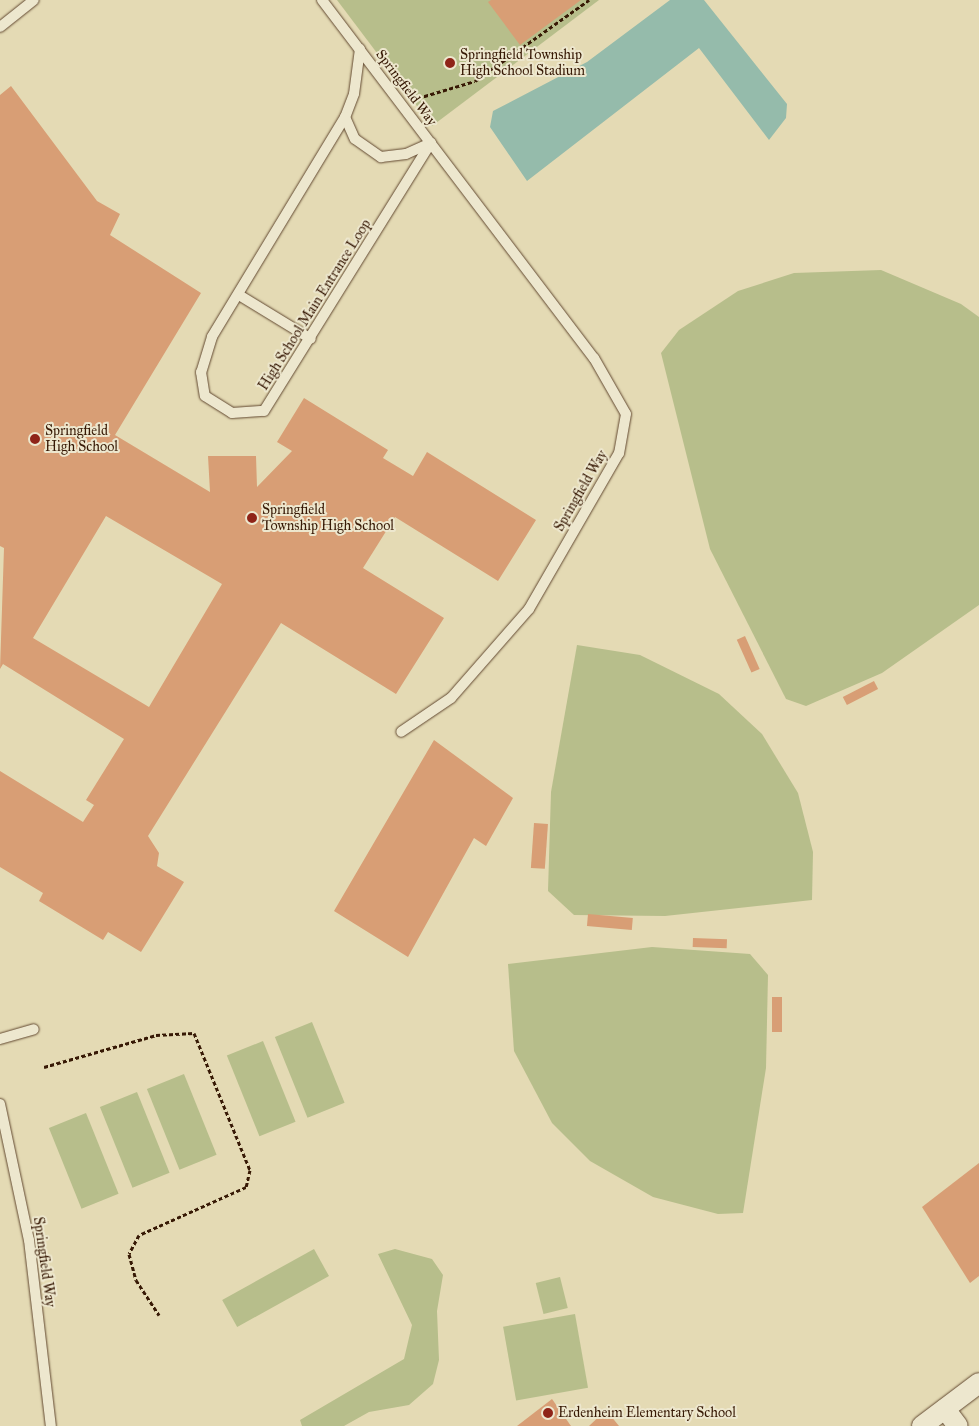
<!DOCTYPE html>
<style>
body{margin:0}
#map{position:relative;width:979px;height:1426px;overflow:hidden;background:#e4dab4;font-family:"IM FELL Great Primer",serif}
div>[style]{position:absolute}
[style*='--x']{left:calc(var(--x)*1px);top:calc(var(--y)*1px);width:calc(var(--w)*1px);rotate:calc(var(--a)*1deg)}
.green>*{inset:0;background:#b7be8b;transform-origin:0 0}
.water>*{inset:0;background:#95bbab}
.building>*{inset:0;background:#d89e75;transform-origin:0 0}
.path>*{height:3px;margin-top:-1.5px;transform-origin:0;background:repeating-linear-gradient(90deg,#371905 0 4px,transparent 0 6.5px)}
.roads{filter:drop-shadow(0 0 1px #624931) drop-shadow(0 0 1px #624931)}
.lane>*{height:10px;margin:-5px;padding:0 5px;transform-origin:5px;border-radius:5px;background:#ede7ce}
.street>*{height:20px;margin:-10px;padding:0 10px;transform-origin:10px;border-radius:10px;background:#ede7ce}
.dots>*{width:14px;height:14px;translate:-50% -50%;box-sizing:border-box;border:2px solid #ede7ce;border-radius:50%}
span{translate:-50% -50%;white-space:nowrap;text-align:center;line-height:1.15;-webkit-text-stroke:4px #ede7ce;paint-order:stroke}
.poi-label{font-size:14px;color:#371905}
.left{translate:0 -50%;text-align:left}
.street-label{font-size:14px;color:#371905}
</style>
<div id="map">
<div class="green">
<i style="clip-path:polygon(337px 0,599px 0,432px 126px)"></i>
<i style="clip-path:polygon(881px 270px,961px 304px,979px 317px,979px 605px,882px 673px,806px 706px,786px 699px,710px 549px,661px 353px,679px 330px,738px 291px,794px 273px)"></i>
<i style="clip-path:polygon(577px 645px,640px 655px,719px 694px,762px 734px,798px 793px,813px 852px,812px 900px,665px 916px,574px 915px,548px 891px,551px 792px)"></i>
<i style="clip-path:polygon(652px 947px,750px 954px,768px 975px,766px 1068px,743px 1213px,718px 1214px,653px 1197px,590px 1161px,552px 1123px,514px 1051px,508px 964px)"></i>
<i style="left:312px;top:1022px;width:87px;height:40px;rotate:68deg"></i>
<i style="left:263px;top:1041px;width:87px;height:39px;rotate:68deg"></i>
<i style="left:184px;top:1074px;width:87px;height:40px;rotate:68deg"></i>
<i style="left:137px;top:1092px;width:87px;height:40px;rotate:68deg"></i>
<i style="left:86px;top:1113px;width:87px;height:40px;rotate:68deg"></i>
<i style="left:314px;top:1249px;width:31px;height:105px;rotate:61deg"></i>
<i style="clip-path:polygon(395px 1249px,432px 1259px,443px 1275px,437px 1311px,439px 1360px,433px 1384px,409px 1405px,369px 1412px,344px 1426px,302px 1426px,300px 1420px,404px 1359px,412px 1325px,378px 1254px)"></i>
<i style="left:560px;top:1277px;width:32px;height:25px;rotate:76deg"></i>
<i style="left:575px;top:1314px;width:75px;height:73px;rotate:80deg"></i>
</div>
<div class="water">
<i style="clip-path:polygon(670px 0,704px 0,787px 104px,786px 118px,769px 140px,699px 48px,527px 181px,490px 127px,493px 111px,587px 62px)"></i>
</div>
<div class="building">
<i style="clip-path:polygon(491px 0,581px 0,520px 45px,488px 2px)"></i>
<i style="clip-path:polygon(evenodd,11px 86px,97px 201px,120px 214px,110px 235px,201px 293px,115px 435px,210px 492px,208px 456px,256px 456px,257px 487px,292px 451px,277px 442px,304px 398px,388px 450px,383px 458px,413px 476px,427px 452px,536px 520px,498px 581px,395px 517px,363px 568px,444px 618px,396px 694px,281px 623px,148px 836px,159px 853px,157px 866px,184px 882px,141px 952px,108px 932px,103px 940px,39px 901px,43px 893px,0 867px,0 771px,83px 822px,94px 805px,86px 800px,124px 739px,3px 664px,0 669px,4px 548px,0 546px,0 95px,11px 86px,106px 516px,222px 584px,149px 707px,33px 638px,106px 516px)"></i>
<i style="left:745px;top:636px;width:36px;height:9px;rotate:66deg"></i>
<i style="left:874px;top:681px;width:9px;height:35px;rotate:63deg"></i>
<i style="clip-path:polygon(434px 740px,513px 798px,486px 846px,474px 838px,408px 957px,334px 911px)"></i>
<i style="left:534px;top:823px;width:14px;height:45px;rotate:4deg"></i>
<i style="left:588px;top:914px;width:45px;height:12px;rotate:5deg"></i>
<i style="left:693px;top:938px;width:34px;height:9px;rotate:2deg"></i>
<i style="left:772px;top:997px;width:10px;height:35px"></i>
<i style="clip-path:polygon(979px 1163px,979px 1276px,970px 1283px,922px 1207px)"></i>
<i style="clip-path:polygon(552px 1399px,571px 1426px,517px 1426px)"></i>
<i style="clip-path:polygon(606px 1410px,619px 1426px,589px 1426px)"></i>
</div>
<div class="path">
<i style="--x:418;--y:98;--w:59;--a:-16.6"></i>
<i style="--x:475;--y:81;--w:140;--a:-35.4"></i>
<i style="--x:44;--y:1067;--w:116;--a:-15.9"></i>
<i style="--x:156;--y:1035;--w:38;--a:-3"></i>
<i style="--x:194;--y:1033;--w:148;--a:67.8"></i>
<i style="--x:250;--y:1170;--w:17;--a:103"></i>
<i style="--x:246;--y:1187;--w:117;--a:155.8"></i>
<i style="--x:139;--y:1235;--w:21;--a:118"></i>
<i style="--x:129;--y:1254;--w:27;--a:75"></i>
<i style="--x:136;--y:1280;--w:42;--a:56.7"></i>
</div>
<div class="roads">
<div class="lane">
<i style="--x:322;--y:0;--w:450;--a:52.8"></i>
<i style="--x:594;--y:358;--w:64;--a:60.3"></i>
<i style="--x:626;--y:414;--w:40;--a:100"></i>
<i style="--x:619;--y:453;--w:180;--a:120"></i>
<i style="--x:529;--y:609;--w:118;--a:131.2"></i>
<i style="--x:451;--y:698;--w:60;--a:145.8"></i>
<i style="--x:0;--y:27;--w:43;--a:-38.5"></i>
<i style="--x:360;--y:49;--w:45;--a:97.6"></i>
<i style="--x:354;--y:94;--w:25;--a:111"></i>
<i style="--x:345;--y:117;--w:257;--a:121.2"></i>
<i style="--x:212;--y:337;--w:37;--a:107"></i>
<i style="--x:201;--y:372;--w:24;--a:81"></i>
<i style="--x:205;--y:396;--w:32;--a:32"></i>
<i style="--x:232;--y:413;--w:32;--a:-4"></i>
<i style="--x:264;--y:411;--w:316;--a:-58.1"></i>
<i style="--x:345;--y:117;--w:24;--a:66"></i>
<i style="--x:355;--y:139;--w:32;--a:35"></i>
<i style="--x:381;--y:157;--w:25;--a:-7"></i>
<i style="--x:406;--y:154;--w:27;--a:-24"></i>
<i style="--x:239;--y:295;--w:84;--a:31.4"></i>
<i style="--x:0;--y:1039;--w:35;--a:-16"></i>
<i style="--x:0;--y:1104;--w:139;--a:78"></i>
<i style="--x:29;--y:1240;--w:187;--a:83.3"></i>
</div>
<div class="street">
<i style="--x:945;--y:1409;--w:21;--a:53"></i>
<i style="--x:922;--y:1426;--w:71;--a:-37"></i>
</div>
</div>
<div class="dots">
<i style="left:450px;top:63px;background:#8f2418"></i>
<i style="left:35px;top:439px;background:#8f2418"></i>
<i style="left:252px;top:518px;background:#8f2418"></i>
<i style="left:548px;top:1413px;background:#8f2418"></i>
</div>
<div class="poi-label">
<span class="left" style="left:460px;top:63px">Springfield Township<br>High School Stadium</span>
<span class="left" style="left:45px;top:439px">Springfield<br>High School</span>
<span class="left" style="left:262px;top:518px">Springfield<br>Township High School</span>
<span class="left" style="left:558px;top:1413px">Erdenheim Elementary School</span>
</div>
<div class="street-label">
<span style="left:406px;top:88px;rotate:53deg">Springfield Way</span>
<span style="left:315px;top:305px;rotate:-58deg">High School Main Entrance Loop</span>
<span style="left:581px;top:491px;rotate:-60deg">Springfield Way</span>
<span style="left:44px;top:1262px;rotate:82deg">Springfield Way</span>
</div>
</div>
